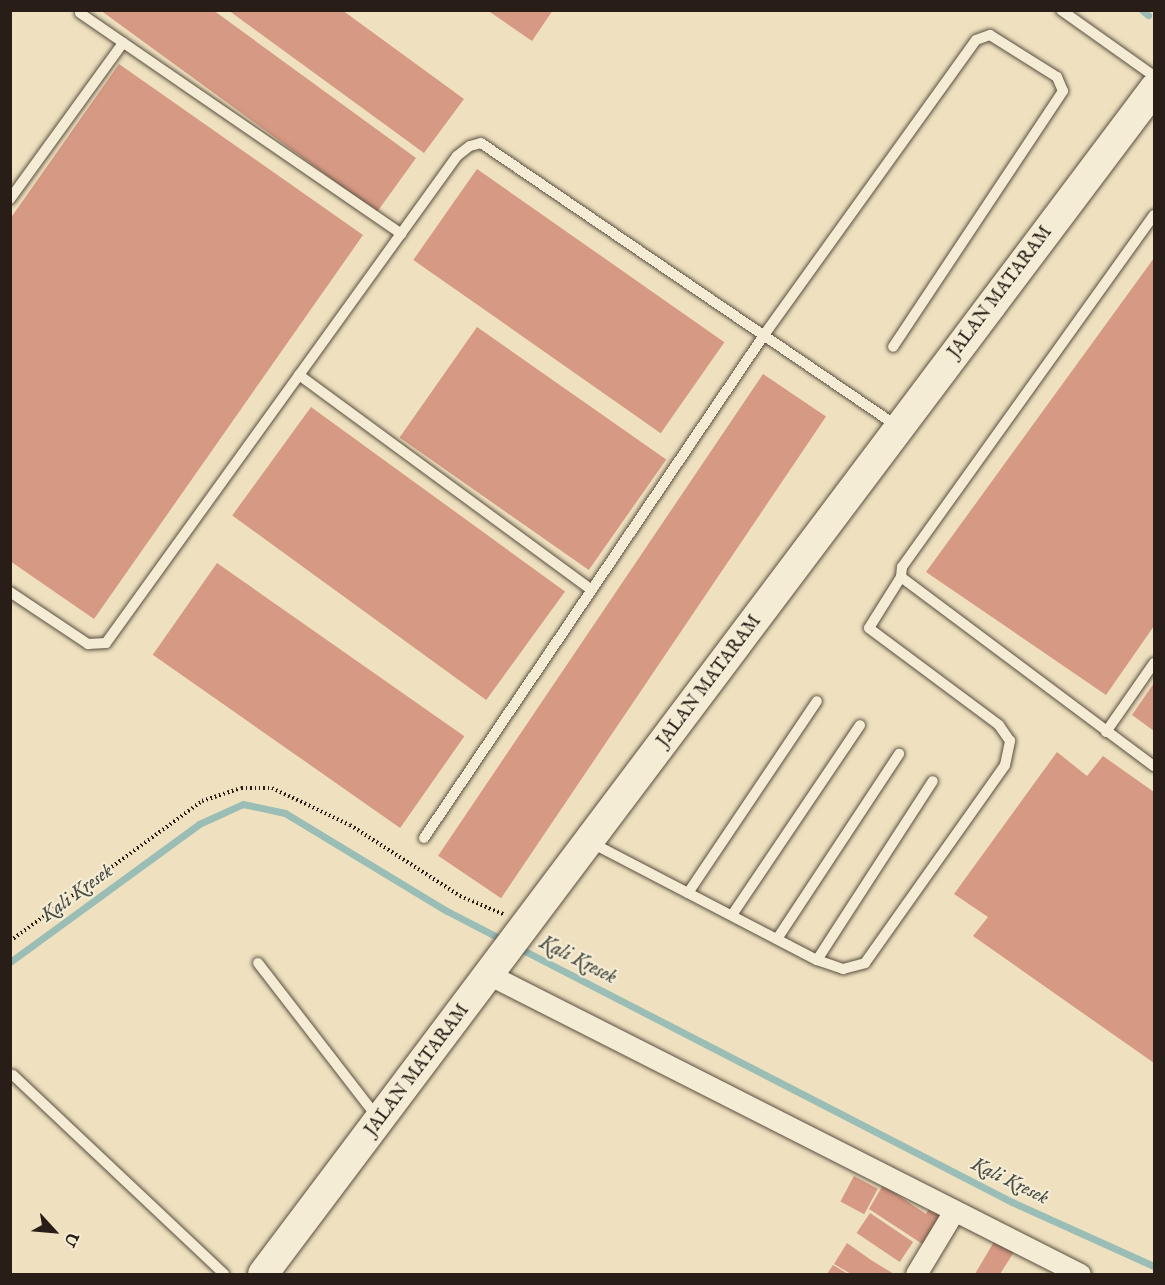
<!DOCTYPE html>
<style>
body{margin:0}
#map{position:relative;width:1165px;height:1285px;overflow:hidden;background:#efe1bf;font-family:"IM FELL English",serif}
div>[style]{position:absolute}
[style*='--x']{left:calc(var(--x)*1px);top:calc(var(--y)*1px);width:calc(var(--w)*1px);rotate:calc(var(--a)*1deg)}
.stream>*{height:7px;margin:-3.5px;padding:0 3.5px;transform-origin:3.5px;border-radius:3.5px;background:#9abdb5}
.building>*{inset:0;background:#d69983;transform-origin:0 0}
.path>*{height:4px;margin-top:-2px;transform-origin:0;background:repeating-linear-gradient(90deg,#281e17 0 1.5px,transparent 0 4.5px)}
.roads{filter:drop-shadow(0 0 2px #5a4f41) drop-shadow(0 0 2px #5a4f41)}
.lane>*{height:10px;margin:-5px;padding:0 5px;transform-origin:5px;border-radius:5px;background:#f5ecd5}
.street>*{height:21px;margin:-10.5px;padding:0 10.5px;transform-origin:10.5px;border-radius:10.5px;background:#f5ecd5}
.secondary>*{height:30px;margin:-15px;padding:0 15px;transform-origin:15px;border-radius:15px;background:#f5ecd5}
span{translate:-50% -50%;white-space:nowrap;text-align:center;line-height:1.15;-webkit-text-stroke:4.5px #f5ecd5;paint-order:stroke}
.street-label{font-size:18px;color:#281e17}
.water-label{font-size:20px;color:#4a4e46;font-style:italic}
.frame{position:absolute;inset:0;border:12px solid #281e17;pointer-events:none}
.north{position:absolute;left:24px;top:1201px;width:60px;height:60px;-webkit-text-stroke:4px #f5ecd5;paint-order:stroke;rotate:116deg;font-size:16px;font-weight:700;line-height:24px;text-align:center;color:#281e17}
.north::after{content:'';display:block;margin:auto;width:21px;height:27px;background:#281e17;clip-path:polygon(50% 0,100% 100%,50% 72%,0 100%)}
</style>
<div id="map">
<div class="stream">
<i style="--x:1142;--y:10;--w:8;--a:40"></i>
<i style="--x:517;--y:947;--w:557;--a:27.26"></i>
<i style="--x:1012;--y:1202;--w:156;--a:24.3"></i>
<i style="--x:10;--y:962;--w:234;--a:-36.1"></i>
<i style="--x:199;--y:824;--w:48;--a:-24.4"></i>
<i style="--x:243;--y:804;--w:43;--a:12.1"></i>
<i style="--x:285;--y:813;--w:189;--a:31.2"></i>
<i style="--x:447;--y:911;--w:65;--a:27.3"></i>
</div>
<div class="building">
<i style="clip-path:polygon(100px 10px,213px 10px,416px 158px,377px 212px)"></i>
<i style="clip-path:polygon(228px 10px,342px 10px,464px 99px,424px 153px)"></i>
<i style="clip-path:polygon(487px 10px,553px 10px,532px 41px)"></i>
<i style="clip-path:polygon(119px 64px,363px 235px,94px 619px,10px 561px,10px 219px)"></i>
<i style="left:477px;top:169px;width:302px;height:111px;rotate:35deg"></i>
<i style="clip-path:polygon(1154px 258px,1154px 626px,1106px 695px,926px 572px)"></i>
<i style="left:477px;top:327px;width:231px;height:135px;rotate:35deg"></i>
<i style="left:763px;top:374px;width:76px;height:581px;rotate:34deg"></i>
<i style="left:311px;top:407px;width:314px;height:134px;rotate:36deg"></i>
<i style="left:217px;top:563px;width:302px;height:112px;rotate:35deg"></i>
<i style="clip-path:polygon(1154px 683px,1154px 731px,1132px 715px)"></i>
<i style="clip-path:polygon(1057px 752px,1087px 776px,1103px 756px,1154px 792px,1154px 1063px,973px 936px,988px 917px,954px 894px)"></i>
<i style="left:854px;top:1176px;width:27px;height:29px;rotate:28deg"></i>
<i style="clip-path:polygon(883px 1185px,926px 1214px,929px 1208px,945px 1219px,927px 1247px,869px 1209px)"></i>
<i style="left:870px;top:1213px;width:52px;height:24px;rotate:34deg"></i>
<i style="clip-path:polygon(995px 1240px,1014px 1252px,1000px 1274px,975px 1274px)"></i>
<i style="clip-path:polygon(847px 1243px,871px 1260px,894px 1274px,851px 1274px,834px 1264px)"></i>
<i style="clip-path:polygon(833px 1265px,848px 1274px,827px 1274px)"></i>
</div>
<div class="path">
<i style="--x:10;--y:941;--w:238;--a:-36.1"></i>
<i style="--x:202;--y:801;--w:41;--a:-18.4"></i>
<i style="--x:241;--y:788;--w:31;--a:0"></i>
<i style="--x:272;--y:788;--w:86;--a:25.4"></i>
<i style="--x:350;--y:825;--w:131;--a:32.8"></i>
<i style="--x:460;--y:896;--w:47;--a:22.7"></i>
</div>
<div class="roads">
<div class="lane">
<i style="--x:1061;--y:10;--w:114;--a:35.4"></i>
<i style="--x:80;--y:13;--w:390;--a:34.5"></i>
<i style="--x:10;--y:199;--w:193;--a:-54.1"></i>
<i style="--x:1154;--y:215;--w:433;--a:125.6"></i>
<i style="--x:902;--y:567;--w:10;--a:96"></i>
<i style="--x:901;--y:577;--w:316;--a:36.8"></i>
<i style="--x:299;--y:375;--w:363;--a:36.3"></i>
<i style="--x:10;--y:592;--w:94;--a:33.7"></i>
<i style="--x:88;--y:644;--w:18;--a:-3"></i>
<i style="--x:106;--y:643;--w:600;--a:-54.22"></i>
<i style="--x:457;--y:156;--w:16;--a:-38"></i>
<i style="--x:470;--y:146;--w:11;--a:-15"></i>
<i style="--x:481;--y:143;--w:503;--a:34.23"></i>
<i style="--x:1106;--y:732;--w:84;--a:-55.2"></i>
<i style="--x:424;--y:838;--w:607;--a:-55.94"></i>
<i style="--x:764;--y:335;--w:363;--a:-54.3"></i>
<i style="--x:976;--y:40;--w:15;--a:-20"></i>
<i style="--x:990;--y:35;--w:79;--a:32.1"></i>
<i style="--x:1057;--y:77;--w:15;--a:67"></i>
<i style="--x:1063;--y:91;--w:307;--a:123.6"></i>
<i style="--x:590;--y:842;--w:256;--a:27.5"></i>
<i style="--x:817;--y:960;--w:28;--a:19"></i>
<i style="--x:843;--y:969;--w:23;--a:-15"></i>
<i style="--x:865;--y:963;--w:242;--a:-54.7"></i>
<i style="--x:1005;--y:765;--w:25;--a:-78"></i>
<i style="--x:1010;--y:741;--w:19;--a:-125"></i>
<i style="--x:999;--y:725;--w:162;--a:-143.3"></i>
<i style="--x:869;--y:628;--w:60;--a:-57.9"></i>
<i style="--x:688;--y:893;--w:231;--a:-56.1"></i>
<i style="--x:732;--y:915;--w:229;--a:-56"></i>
<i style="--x:777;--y:939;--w:222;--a:-56.6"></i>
<i style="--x:817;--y:960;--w:213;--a:-57.1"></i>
<i style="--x:258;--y:963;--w:196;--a:52.3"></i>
<i style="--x:13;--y:1075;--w:290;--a:43.3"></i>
</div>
<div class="street">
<i style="--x:490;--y:975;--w:661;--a:26.87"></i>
<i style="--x:916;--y:1274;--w:74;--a:-58.9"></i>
</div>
<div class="secondary">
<i style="--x:263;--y:1274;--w:1483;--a:-53.06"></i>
</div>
</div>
<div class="street-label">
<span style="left:1001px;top:293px;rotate:-53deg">JALAN MATARAM</span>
<span style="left:710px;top:682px;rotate:-53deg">JALAN MATARAM</span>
<span style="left:418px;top:1071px;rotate:-53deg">JALAN MATARAM</span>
</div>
<div class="water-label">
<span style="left:77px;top:893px;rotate:-36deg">Kali Kresek</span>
<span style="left:578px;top:960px;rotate:27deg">Kali Kresek</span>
<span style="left:1010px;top:1181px;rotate:26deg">Kali Kresek</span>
</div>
<div class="frame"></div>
<div class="north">U</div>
</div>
